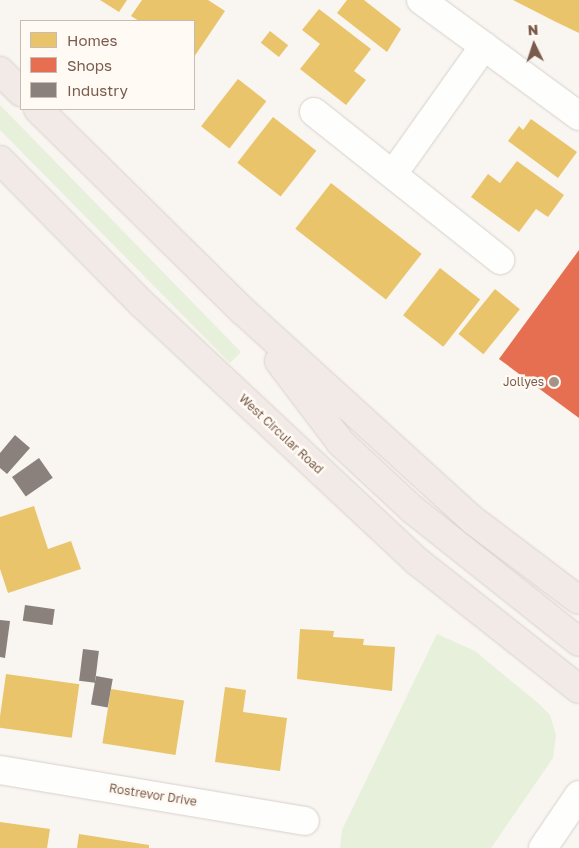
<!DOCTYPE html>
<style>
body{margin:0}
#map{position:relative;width:579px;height:848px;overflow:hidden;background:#f9f5f0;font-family:"Golos Text",sans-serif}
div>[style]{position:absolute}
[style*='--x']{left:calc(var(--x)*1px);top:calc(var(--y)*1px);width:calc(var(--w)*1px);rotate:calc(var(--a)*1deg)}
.green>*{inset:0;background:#e7f0db}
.homes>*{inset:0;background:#e9c46a;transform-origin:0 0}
.shops>*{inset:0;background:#e76f51}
.industry>*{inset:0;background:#8a817c;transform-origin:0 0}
.roads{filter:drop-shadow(0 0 1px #d7d1cb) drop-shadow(0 0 1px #d7d1cb)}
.minor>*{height:28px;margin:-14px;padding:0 14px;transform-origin:14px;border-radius:14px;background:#fefefd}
.highway>*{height:28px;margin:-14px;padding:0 14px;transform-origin:14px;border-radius:14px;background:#f2eae7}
.dots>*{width:14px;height:14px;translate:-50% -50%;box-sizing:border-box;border:2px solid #fffaf3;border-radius:50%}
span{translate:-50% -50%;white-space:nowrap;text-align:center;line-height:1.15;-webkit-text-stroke:5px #fffaf3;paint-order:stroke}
.poi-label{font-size:12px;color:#7a5c4d}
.right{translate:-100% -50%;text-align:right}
.street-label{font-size:12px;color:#7a5c4d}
.legend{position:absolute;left:20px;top:20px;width:175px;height:90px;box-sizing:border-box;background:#fffaf3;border:1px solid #cabbb1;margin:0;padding:6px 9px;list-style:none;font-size:15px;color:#7a5c4d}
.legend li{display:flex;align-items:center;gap:10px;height:25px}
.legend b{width:25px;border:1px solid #cabbb1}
.north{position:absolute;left:509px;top:20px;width:50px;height:50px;-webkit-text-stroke:4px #fffaf3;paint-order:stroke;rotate:356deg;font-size:14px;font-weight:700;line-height:20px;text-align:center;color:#7a5c4d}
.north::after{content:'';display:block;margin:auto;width:18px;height:22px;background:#7a5c4d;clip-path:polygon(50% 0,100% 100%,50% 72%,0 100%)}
</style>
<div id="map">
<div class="green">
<i style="clip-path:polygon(0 105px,241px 352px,230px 363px,0 130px)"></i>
<i style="clip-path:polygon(437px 634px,475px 651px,538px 703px,550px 715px,556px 735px,553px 758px,491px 848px,340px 848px,342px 830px)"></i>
</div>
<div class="homes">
<i style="clip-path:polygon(100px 0,127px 0,119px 12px)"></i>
<i style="clip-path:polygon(142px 0,208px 0,225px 11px,194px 57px,194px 21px,139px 21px,131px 16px)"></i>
<i style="clip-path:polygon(347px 0,364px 0,401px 29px,387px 52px,337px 13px)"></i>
<i style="clip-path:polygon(513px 0,579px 0,579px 33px,554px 21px)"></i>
<i style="clip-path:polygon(319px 9px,371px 49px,354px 71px,366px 80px,346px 105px,300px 69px,320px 44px,302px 30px)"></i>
<i style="left:270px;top:31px;width:23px;height:15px;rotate:38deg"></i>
<i style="left:238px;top:79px;width:36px;height:60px;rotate:38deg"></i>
<i style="left:273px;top:117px;width:55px;height:58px;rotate:38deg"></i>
<i style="clip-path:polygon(531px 119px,577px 152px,558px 178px,508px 141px,519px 126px,523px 130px)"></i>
<i style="clip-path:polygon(517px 161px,564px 195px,548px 217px,536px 209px,519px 232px,471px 197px,488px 174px,500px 183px)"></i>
<i style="left:331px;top:183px;width:115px;height:58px;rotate:38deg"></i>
<i style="left:440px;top:268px;width:51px;height:60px;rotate:38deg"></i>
<i style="left:495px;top:289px;width:32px;height:58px;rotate:39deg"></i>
<i style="clip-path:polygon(34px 506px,48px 549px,71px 541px,81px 569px,8px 593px,0 569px,0 517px)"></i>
<i style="clip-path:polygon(300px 629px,334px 631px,333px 637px,364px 639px,363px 645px,395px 647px,392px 691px,297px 679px)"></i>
<i style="left:6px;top:674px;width:74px;height:54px;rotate:8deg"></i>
<i style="clip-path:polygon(225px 687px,246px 690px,243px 712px,287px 718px,280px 771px,215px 762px)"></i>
<i style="left:111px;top:689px;width:74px;height:55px;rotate:9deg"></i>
<i style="clip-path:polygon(0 822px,50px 829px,47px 848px,0 848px)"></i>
<i style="clip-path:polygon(79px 834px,149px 845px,149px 848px,77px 848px)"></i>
</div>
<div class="shops">
<i style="clip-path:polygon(579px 250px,579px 418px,499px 359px)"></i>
</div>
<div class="industry">
<i style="clip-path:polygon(15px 435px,30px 448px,7px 474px,0 468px,0 453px)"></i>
<i style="left:39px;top:458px;width:24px;height:33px;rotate:55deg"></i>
<i style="left:25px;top:605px;width:30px;height:16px;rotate:8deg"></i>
<i style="clip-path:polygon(0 620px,10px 621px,5px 658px,0 657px)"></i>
<i style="left:83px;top:649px;width:16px;height:32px;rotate:7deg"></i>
<i style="left:96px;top:676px;width:17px;height:29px;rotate:10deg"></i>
</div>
<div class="roads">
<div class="minor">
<i style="--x:421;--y:0;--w:196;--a:36.3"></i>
<i style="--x:314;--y:112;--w:238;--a:38.5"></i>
<i style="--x:393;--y:174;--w:157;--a:-54.6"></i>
<i style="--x:0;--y:770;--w:309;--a:9.5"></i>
<i style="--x:543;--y:848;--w:64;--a:-55.8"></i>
</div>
<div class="highway">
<i style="--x:0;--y:71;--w:30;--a:45"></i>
<i style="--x:38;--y:109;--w:288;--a:44.6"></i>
<i style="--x:243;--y:311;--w:312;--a:42.3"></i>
<i style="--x:474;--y:521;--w:131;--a:37"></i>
<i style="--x:0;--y:160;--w:201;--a:45.4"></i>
<i style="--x:141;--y:303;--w:379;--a:43.1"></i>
<i style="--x:418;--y:562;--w:205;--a:38.3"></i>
<i style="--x:279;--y:361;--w:103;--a:52.9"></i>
<i style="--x:341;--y:443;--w:97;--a:42.9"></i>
<i style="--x:412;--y:509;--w:213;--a:38.5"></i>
</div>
</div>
<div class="dots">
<i style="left:554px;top:382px;background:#a69286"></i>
</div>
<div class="poi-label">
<span class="right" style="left:544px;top:382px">Jollyes</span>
</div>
<div class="street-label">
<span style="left:281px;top:434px;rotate:43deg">West Circular Road</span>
<span style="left:153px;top:795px;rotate:9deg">Rostrevor Drive</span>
</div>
<ul class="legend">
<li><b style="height:14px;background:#e9c46a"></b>Homes</li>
<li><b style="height:14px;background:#e76f51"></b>Shops</li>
<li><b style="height:14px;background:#8a817c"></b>Industry</li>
</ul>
<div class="north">N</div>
</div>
